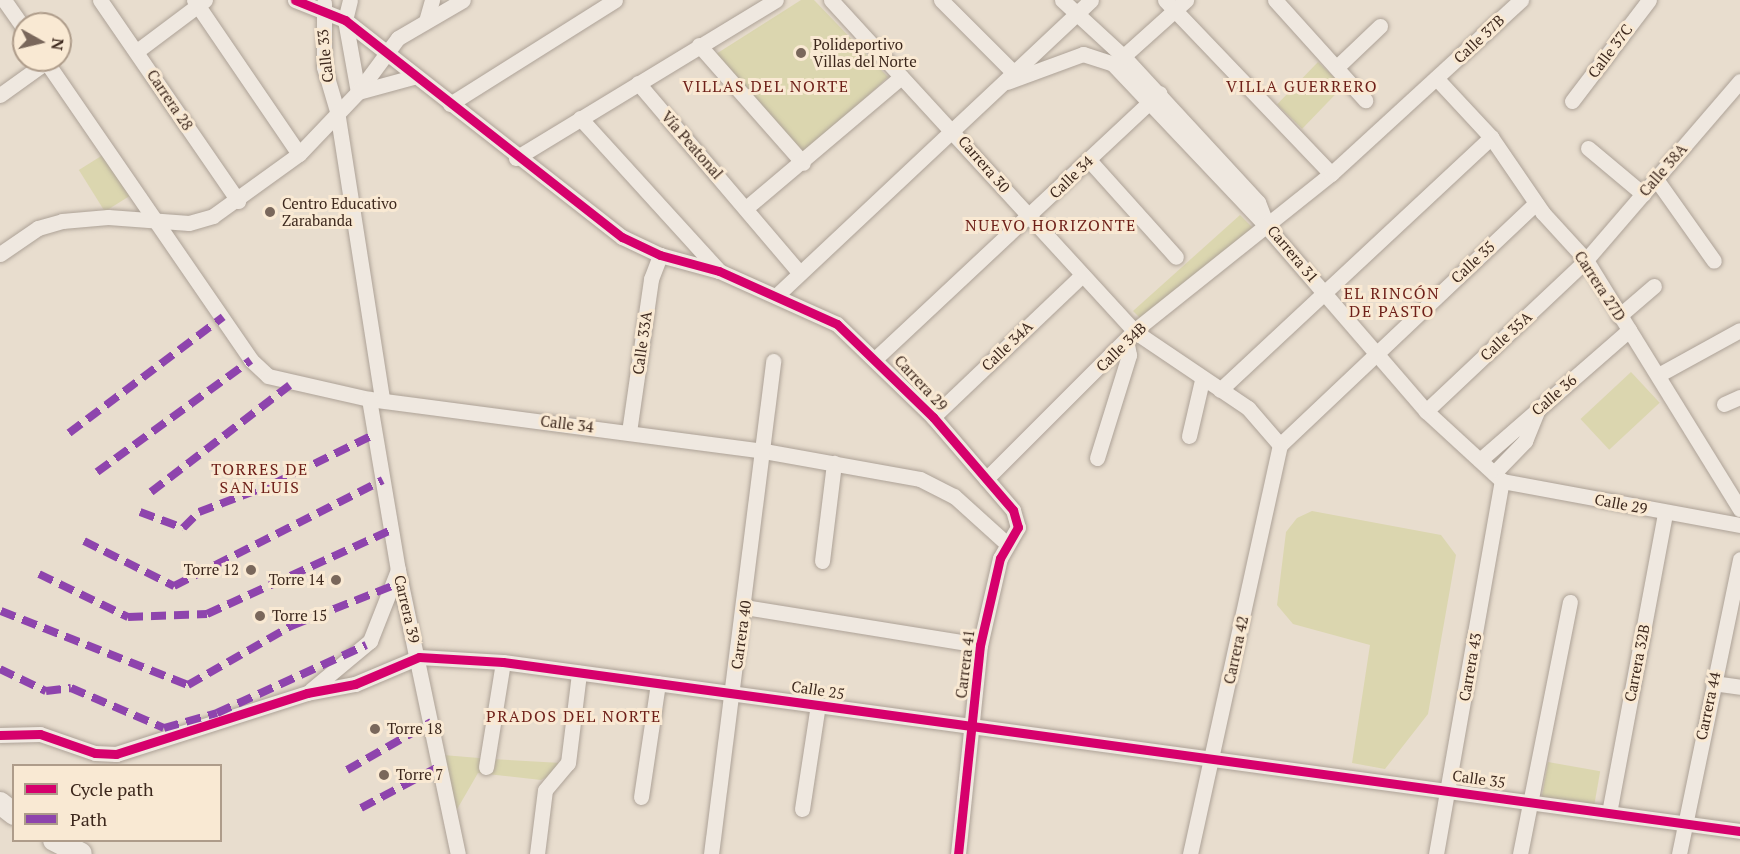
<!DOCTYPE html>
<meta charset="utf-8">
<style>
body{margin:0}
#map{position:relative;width:1740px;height:854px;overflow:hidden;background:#e8ddce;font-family:"PT Serif",serif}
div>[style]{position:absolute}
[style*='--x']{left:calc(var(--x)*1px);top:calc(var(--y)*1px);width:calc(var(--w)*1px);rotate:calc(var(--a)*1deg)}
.green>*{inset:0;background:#dbd6af;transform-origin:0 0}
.roads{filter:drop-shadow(0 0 2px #ada297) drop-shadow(0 0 2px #ada297)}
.street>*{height:15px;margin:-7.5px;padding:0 7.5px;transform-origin:7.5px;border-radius:7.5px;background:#efe8e0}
.secondary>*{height:22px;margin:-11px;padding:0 11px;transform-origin:11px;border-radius:11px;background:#efe8e0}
.quiet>*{height:8px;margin-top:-4px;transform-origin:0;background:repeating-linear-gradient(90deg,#8e44ad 0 15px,transparent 0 23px)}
.cycleway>*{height:9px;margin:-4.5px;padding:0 4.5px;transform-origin:4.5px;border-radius:4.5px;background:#d6006c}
.dots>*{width:16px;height:16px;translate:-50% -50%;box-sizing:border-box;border:3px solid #f9e9d3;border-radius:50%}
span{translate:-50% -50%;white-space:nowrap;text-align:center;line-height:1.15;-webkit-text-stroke:6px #f9e9d3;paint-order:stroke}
.street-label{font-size:15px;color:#3d281d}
.poi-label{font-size:15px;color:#3d281d}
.left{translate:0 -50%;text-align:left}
.right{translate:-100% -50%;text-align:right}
.neighbourhood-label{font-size:16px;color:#6e1f18;letter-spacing:1.5px}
.legend{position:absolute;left:12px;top:764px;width:210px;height:78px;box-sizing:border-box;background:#f9e9d3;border:2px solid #ae9c8a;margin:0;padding:8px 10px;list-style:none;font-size:18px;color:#3d281d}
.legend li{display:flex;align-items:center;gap:12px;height:30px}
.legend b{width:30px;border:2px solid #ae9c8a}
.north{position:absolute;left:12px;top:12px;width:60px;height:60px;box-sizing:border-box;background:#f9e9d3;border:2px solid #ae9c8a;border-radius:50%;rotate:98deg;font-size:16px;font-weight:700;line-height:24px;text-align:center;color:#3d281d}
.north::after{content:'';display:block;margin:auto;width:21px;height:27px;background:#79675b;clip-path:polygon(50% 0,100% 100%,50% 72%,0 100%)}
</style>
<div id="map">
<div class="green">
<i style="clip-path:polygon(801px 0,814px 0,888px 77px,804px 155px,716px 54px)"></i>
<i style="left:1318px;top:62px;width:35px;height:59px;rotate:44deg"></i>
<i style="left:106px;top:153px;width:49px;height:32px;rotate:58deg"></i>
<i style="clip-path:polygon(1240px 215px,1256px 231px,1141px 319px,1133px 311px)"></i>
<i style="left:1631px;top:372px;width:42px;height:69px;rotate:47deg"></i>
<i style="clip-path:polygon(1312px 511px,1441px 535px,1456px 555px,1428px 714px,1385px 769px,1352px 763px,1370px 645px,1293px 624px,1277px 605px,1286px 532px,1297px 518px)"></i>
<i style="clip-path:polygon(443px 755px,491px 759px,561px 763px,560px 770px,541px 780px,478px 773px,452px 818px)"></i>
<i style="left:1548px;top:762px;width:53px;height:36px;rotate:10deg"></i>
</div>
<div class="roads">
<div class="street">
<i style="--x:4;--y:0;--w:35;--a:55"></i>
<i style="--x:100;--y:0;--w:244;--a:55.5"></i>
<i style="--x:194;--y:0;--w:186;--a:55.7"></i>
<i style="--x:295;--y:0;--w:54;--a:21.8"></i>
<i style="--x:345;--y:20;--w:352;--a:38.1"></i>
<i style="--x:622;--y:237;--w:42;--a:25.3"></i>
<i style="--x:660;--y:255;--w:61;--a:15.2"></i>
<i style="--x:719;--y:271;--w:129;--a:24.2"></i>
<i style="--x:837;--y:324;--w:134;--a:44.1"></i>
<i style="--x:933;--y:417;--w:123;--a:49.3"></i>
<i style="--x:1013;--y:510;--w:18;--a:74"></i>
<i style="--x:1018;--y:527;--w:36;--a:120"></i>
<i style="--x:1000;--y:558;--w:89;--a:102.9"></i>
<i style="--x:980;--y:645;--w:210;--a:96"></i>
<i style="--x:350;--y:0;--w:21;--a:104"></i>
<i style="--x:345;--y:20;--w:73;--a:79.8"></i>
<i style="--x:831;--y:0;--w:449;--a:47.5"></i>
<i style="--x:1134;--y:331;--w:138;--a:34"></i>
<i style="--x:1248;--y:408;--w:49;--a:49.1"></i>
<i style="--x:941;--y:0;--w:102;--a:45"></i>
<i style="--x:1062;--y:0;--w:86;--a:42.6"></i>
<i style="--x:1125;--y:58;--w:196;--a:47.3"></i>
<i style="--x:1258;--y:202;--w:28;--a:69"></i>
<i style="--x:1268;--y:228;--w:242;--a:49.2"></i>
<i style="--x:1426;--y:411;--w:103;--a:42.6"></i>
<i style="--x:1165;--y:0;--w:240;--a:46.3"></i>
<i style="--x:1275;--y:0;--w:135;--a:48"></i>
<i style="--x:324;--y:3;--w:64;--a:90"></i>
<i style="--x:324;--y:67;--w:46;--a:73.5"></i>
<i style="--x:337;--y:111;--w:292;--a:81.1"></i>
<i style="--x:426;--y:21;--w:22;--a:-74"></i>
<i style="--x:699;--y:45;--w:157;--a:48.6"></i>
<i style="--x:137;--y:51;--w:85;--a:-36.9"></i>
<i style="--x:45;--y:60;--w:364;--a:55.5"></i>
<i style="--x:251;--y:360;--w:23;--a:43"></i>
<i style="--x:268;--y:376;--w:104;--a:12.8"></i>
<i style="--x:369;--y:399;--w:398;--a:7.5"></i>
<i style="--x:764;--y:451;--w:158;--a:10.2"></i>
<i style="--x:920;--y:479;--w:38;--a:27"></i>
<i style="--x:954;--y:496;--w:70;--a:42.1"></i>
<i style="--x:1117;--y:62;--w:93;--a:-41.9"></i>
<i style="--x:1338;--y:66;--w:58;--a:-43.6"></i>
<i style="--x:1437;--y:79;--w:79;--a:47"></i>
<i style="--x:1491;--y:137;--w:92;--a:55.6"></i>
<i style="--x:1543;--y:213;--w:64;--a:47.5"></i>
<i style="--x:1586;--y:260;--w:293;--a:58.3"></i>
<i style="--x:1007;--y:82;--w:81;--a:-20.2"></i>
<i style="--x:1083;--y:54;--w:32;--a:18"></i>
<i style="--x:1113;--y:64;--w:226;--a:46.6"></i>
<i style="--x:638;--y:83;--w:248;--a:49.6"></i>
<i style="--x:358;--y:92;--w:67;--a:-53.5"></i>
<i style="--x:398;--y:38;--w:75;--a:-30.3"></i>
<i style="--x:0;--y:95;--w:57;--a:-35.7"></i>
<i style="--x:1572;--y:101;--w:127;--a:-52.7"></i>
<i style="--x:450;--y:104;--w:195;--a:-32.2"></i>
<i style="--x:580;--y:118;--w:207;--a:47.7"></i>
<i style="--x:1588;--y:148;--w:72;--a:39.9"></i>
<i style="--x:516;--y:158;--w:304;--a:-31.3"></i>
<i style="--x:1089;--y:160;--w:130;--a:48.1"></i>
<i style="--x:1656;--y:179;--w:100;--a:54.7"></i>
<i style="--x:746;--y:208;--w:203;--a:-40.2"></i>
<i style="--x:0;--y:254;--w:46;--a:-34.4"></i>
<i style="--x:38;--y:228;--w:25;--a:-16"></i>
<i style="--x:62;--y:221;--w:46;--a:-5"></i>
<i style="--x:108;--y:217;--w:81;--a:4.2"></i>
<i style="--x:189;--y:223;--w:25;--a:-16"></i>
<i style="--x:213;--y:216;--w:106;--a:-35.8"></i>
<i style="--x:299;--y:154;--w:86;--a:-46.4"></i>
<i style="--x:358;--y:92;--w:57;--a:-15.3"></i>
<i style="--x:776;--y:296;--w:432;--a:-43.2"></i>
<i style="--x:1619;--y:316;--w:46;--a:-40.6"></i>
<i style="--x:876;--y:358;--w:388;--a:-43.1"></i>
<i style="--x:1660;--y:374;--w:91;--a:-28.8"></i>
<i style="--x:1220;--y:390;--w:371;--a:-43"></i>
<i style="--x:369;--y:399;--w:173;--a:80.4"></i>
<i style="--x:398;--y:570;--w:290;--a:78.1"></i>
<i style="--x:1724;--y:404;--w:17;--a:-24"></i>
<i style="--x:1426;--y:411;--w:220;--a:-43.3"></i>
<i style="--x:1586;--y:260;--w:236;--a:-49.3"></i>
<i style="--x:933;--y:417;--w:206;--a:-43.6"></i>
<i style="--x:629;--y:432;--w:155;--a:-81.8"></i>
<i style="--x:651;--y:279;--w:26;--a:-69"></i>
<i style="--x:1189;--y:436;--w:57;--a:-76.9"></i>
<i style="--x:1280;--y:445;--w:352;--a:-43.4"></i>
<i style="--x:1097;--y:458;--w:108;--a:-72.7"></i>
<i style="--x:1129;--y:355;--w:15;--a:-101"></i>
<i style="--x:1480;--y:460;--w:198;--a:-41.1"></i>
<i style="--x:1494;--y:473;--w:45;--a:-45.9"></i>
<i style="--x:1525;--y:441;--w:32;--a:-68"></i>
<i style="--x:986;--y:479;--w:209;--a:-45"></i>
<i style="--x:1134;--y:331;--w:252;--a:-38.6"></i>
<i style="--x:1331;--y:174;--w:258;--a:-42.5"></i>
<i style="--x:1502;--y:481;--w:242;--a:10.5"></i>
<i style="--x:822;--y:561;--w:99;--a:-83"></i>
<i style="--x:745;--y:607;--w:238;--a:9.2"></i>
<i style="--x:1713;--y:683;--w:27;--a:8"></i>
<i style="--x:311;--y:690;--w:77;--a:-39.7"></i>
<i style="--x:370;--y:641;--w:76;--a:-68.5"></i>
<i style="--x:0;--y:735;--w:40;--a:-1.4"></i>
<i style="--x:40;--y:734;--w:58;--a:19.1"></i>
<i style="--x:95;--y:753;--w:21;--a:3"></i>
<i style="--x:116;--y:754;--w:201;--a:-17.7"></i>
<i style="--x:307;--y:693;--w:49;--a:-10.6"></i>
<i style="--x:355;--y:684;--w:69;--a:-22.9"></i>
<i style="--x:419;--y:657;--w:84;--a:3.4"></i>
<i style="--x:503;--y:662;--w:1248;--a:7.78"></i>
<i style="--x:486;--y:767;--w:106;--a:-80.8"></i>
<i style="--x:641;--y:797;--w:115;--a:-81.5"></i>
<i style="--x:802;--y:809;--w:105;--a:-81.3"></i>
<i style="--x:1609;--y:813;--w:305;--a:-79.4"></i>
<i style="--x:537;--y:854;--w:64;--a:-82.9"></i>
<i style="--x:545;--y:790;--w:35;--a:-50"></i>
<i style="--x:568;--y:763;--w:91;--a:-83"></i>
<i style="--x:711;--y:854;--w:497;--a:-82.8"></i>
<i style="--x:1190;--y:854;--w:419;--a:-77.6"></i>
<i style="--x:1436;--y:854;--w:379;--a:-80"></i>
<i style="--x:1520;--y:854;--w:257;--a:-78.8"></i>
<i style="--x:1679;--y:854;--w:301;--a:-78.3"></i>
</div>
<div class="secondary">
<i style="--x:0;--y:803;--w:18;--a:38"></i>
<i style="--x:54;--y:840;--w:30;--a:27"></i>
</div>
</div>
<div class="quiet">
<i style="--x:69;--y:433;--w:193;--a:-37"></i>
<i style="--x:97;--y:472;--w:190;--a:-36"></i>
<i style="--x:151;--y:492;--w:175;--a:-37.6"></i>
<i style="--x:140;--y:512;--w:46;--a:20.4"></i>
<i style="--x:183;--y:528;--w:23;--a:-45"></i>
<i style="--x:199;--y:512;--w:79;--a:-20.7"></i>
<i style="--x:273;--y:484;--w:114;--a:-26.1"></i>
<i style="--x:84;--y:541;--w:101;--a:26.6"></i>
<i style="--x:174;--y:586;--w:234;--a:-26.9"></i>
<i style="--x:39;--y:574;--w:99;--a:25.8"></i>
<i style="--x:128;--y:617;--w:79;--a:-2.2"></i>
<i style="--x:207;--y:614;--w:202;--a:-24.5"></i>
<i style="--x:1;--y:611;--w:201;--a:21.6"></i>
<i style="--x:188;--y:685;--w:119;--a:-29.8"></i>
<i style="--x:291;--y:626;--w:109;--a:-21.6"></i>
<i style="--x:0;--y:669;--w:51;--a:25.6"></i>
<i style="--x:46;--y:691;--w:25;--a:-7"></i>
<i style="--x:71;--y:688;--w:101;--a:23.3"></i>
<i style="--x:164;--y:728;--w:55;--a:-15.8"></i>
<i style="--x:217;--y:713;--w:164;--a:-24.5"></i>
<i style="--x:347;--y:770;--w:97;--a:-29.7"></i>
<i style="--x:361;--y:808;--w:89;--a:-28"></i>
</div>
<div class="cycleway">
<i style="--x:295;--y:0;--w:54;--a:21.8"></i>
<i style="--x:345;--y:20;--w:352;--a:38.1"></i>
<i style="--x:622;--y:237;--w:42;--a:25.3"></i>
<i style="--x:660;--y:255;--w:61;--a:15.2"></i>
<i style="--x:719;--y:271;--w:129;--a:24.2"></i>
<i style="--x:837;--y:324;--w:134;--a:44.1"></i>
<i style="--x:933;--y:417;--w:123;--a:49.3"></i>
<i style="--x:1013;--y:510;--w:18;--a:74"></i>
<i style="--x:1018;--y:527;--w:36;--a:120"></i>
<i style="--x:1000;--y:558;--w:89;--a:102.9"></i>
<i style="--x:980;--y:645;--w:210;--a:96"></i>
<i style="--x:0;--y:735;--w:40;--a:-1.4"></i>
<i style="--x:40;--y:734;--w:58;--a:19.1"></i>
<i style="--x:95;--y:753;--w:21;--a:3"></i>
<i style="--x:116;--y:754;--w:201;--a:-17.7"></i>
<i style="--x:307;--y:693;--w:49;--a:-10.6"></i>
<i style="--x:355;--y:684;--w:69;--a:-22.9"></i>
<i style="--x:419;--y:657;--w:84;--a:3.4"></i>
<i style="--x:503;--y:662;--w:1248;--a:7.78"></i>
</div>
<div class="dots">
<i style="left:801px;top:53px;background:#79675b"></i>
<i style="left:270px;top:212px;background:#79675b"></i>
<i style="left:251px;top:570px;background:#79675b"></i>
<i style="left:336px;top:580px;background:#79675b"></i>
<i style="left:260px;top:616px;background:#79675b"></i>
<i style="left:375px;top:729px;background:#79675b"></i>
<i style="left:384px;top:775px;background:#79675b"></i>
</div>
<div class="street-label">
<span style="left:1479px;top:39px;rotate:-43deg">Calle 37B</span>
<span style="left:1610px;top:51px;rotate:-53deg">Calle 37C</span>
<span style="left:325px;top:56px;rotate:-96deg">Calle 33</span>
<span style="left:170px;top:100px;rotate:56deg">Carrera 28</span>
<span style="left:692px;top:145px;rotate:49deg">Vía Peatonal</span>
<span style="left:984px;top:164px;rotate:49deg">Carrera 30</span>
<span style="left:1663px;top:170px;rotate:-49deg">Calle 38A</span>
<span style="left:1071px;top:177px;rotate:-44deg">Calle 34</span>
<span style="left:1293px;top:254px;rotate:50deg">Carrera 31</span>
<span style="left:1473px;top:262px;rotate:-43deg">Calle 35</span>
<span style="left:1600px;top:286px;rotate:57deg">Carrera 27D</span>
<span style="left:1506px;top:336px;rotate:-43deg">Calle 35A</span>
<span style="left:642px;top:343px;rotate:-82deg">Calle 33A</span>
<span style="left:1007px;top:346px;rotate:-44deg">Calle 34A</span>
<span style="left:1121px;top:347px;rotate:-44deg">Calle 34B</span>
<span style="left:921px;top:383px;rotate:47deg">Carrera 29</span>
<span style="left:1554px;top:395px;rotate:-41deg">Calle 36</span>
<span style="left:567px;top:424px;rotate:7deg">Calle 34</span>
<span style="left:1621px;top:504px;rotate:11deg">Calle 29</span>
<span style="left:407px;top:609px;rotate:77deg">Carrera 39</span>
<span style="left:741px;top:635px;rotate:-82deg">Carrera 40</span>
<span style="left:1236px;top:650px;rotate:-78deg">Carrera 42</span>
<span style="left:1637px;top:663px;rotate:-79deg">Carrera 32B</span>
<span style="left:965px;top:664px;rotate:-83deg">Carrera 41</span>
<span style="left:1470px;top:667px;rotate:-80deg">Carrera 43</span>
<span style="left:818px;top:690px;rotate:9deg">Calle 25</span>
<span style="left:1708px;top:706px;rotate:-78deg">Carrera 44</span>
<span style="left:1479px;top:779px;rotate:8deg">Calle 35</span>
</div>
<div class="poi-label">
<span class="left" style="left:813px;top:53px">Polideportivo<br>Villas del Norte</span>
<span class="left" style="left:282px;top:212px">Centro Educativo<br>Zarabanda</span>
<span class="right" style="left:239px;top:570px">Torre 12</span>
<span class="right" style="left:324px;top:580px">Torre 14</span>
<span class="left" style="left:272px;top:616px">Torre 15</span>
<span class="left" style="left:387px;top:729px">Torre 18</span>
<span class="left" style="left:396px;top:775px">Torre 7</span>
</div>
<div class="neighbourhood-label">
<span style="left:766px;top:86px">VILLAS DEL NORTE</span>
<span style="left:1302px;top:86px">VILLA GUERRERO</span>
<span style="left:1051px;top:225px">NUEVO HORIZONTE</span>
<span style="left:1392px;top:302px">EL RINCÓN<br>DE PASTO</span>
<span style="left:260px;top:478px">TORRES DE<br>SAN LUIS</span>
<span style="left:574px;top:716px">PRADOS DEL NORTE</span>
</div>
<ul class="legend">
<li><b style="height:8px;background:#d6006c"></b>Cycle path</li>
<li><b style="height:8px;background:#8e44ad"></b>Path</li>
</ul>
<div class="north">N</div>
</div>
